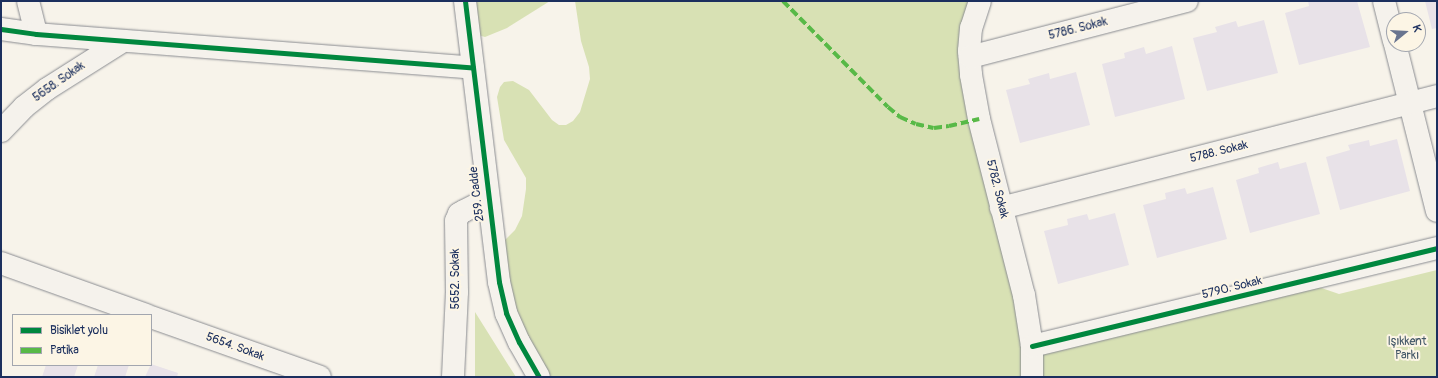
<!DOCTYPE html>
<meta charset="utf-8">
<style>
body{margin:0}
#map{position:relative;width:1438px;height:378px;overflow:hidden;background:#f7f3ea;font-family:Pangolin,sans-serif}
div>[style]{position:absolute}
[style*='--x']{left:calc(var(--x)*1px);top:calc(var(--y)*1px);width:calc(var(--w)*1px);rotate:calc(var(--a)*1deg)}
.green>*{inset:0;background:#d8e1b4}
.building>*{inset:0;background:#e8e2e8}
.roads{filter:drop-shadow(0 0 1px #8a8c91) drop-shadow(0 0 1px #8a8c91)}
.minor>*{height:22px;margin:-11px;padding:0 11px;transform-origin:11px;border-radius:11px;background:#f5f2ec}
.quiet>*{height:4px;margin-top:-2px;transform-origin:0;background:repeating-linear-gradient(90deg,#58b947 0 8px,transparent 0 12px)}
.cycleway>*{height:5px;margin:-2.5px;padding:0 2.5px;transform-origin:2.5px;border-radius:2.5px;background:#00873e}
span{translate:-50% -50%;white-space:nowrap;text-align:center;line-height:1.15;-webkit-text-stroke:4px #fcf5e5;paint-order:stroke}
.street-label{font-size:12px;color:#1b2f5e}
.park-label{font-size:12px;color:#445868}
.frame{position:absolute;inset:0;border:2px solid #1b2f5e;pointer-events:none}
.legend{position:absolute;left:12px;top:314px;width:140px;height:52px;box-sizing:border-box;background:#fcf5e5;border:1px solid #a2a6af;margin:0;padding:5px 7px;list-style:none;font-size:12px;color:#1b2f5e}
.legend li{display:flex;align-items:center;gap:8px;height:20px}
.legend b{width:20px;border:1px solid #a2a6af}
.north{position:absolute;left:1386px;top:12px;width:40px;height:40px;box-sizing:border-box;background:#fcf5e5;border:1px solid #a2a6af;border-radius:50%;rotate:72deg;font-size:11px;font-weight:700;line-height:16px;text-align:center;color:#1b2f5e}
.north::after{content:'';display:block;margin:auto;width:14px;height:18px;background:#68748f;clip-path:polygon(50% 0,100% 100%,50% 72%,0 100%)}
</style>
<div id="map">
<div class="green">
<i style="clip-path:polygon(465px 1px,550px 1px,507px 28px,485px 37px,478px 35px)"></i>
<i style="clip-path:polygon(575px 1px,978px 1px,971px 28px,1032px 346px,1301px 281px,1339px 294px,1437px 270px,1437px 377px,539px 377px,493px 246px,505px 240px,515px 230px,522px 216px,526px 189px,526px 178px,504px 140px,497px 97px,500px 87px,504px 82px,513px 81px,529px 90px,552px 120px,559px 125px,566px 125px,573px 121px,580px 112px,590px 79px,589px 67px,581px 41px)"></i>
<i style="clip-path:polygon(475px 312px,507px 363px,516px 377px,475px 377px)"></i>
</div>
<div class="building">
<i style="clip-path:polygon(1308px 1px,1357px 1px,1370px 47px,1299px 65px,1285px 13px,1309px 6px)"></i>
<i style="clip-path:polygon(1425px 1px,1437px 1px,1437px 28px,1432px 29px)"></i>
<i style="clip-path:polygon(1264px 20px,1278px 73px,1207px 91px,1193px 38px,1217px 32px,1215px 27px,1236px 21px,1238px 27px)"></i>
<i style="clip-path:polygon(1172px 46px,1185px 99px,1115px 117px,1102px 64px,1125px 58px,1124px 53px,1144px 47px,1146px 54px)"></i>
<i style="clip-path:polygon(1076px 72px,1090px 125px,1020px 143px,1006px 90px,1030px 84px,1028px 79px,1049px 73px,1050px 79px)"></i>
<i style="clip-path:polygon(1397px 139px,1410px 191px,1340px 210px,1326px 157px,1350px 150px,1348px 145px,1369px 140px,1370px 146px)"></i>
<i style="clip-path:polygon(1278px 162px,1280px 169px,1306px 162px,1320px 214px,1250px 233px,1236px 180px,1259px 173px,1258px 168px)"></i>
<i style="clip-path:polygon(1213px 187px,1227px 239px,1157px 258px,1143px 205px,1166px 199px,1165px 193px,1185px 188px,1187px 194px)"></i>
<i style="clip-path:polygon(1115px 213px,1129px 265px,1058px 284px,1044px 231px,1068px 225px,1067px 219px,1087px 214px,1089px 220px)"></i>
<i style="clip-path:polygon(151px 364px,178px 373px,177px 377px,145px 377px)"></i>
<i style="clip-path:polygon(46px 365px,78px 365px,74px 377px,42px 377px)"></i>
<i style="clip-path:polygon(98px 365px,129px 365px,125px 377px,94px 377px)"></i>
</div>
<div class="roads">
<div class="minor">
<i style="--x:28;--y:1;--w:34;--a:76"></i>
<i style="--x:465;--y:1;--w:283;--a:83.1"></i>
<i style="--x:499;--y:282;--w:32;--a:77"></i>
<i style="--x:506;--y:313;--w:32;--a:66"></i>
<i style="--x:519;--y:342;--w:40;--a:60.3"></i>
<i style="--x:980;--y:1;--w:28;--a:108"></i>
<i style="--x:971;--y:28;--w:23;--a:95"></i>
<i style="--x:969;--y:51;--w:24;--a:85"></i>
<i style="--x:971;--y:75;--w:45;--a:79.7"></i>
<i style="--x:979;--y:119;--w:182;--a:75.7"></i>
<i style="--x:1024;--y:295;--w:52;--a:81.1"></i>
<i style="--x:1032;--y:346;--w:31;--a:90"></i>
<i style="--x:1384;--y:1;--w:41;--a:76"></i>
<i style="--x:1;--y:29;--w:35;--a:8"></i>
<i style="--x:36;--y:34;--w:438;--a:4.4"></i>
<i style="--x:1395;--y:44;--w:172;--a:75.9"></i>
<i style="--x:970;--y:57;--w:224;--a:-14.5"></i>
<i style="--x:1;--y:131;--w:33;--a:-46"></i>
<i style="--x:24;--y:107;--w:29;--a:-38"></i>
<i style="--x:47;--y:89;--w:90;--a:-32.3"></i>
<i style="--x:1001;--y:208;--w:450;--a:-14.4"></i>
<i style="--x:1;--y:263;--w:154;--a:19.7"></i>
<i style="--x:151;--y:317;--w:179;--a:19.5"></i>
<i style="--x:1032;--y:346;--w:417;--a:-13.6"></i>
<i style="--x:453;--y:377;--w:85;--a:-87.3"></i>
<i style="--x:457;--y:292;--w:71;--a:-90.8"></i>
<i style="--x:456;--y:221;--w:8;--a:-67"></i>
<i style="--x:459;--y:214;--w:6;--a:-31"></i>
<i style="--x:464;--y:211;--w:27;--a:-27"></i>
</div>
</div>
<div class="quiet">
<i style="--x:783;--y:1;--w:149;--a:45.3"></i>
<i style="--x:888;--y:107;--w:16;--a:40"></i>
<i style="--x:900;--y:117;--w:17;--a:24"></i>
<i style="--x:916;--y:124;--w:18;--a:13"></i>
<i style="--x:934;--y:128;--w:15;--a:-8"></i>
<i style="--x:949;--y:126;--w:31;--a:-13"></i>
</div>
<div class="cycleway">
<i style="--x:465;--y:1;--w:283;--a:83.1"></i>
<i style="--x:499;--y:282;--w:32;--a:77"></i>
<i style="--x:506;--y:313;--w:32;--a:66"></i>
<i style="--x:519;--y:342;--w:40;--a:60.3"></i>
<i style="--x:1;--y:29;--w:35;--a:8"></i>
<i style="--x:36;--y:34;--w:438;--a:4.4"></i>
<i style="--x:1032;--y:346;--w:417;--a:-13.6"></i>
</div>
<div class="street-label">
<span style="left:1078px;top:29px;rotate:-14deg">5786. Sokak</span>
<span style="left:59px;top:82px;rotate:-35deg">5658. Sokak</span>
<span style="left:1219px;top:152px;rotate:-14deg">5788. Sokak</span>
<span style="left:997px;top:189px;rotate:76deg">5782. Sokak</span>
<span style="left:477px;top:194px;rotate:-97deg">259. Cadde</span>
<span style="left:456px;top:279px;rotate:-90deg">5652. Sokak</span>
<span style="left:1232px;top:288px;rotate:-14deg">5790. Sokak</span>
<span style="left:235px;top:347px;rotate:20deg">5654. Sokak</span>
</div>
<div class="park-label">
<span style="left:1407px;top:349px">Işıkkent<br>Parkı</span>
</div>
<div class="frame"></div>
<ul class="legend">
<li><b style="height:5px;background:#00873e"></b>Bisiklet yolu</li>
<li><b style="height:5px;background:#58b947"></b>Patika</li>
</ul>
<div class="north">K</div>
</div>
